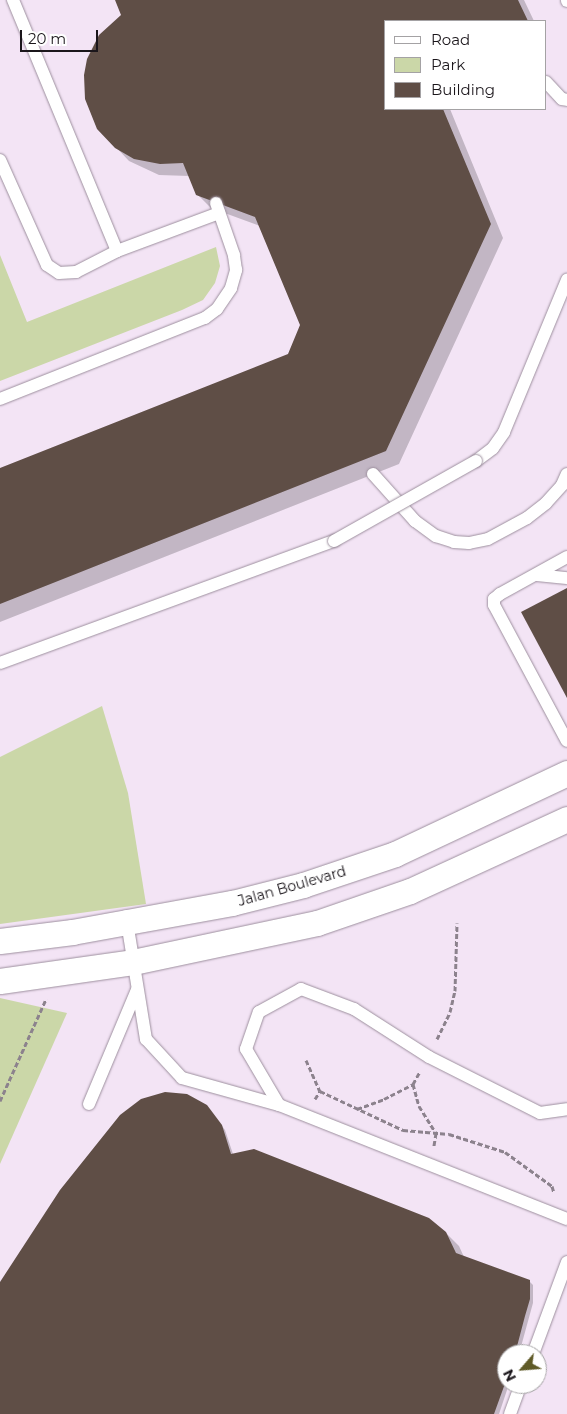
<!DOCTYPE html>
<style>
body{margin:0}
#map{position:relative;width:567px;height:1414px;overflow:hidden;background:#f3e4f5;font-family:Montserrat,sans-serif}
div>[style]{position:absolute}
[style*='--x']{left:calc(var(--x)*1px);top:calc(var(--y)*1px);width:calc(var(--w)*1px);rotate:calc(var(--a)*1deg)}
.green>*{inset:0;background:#cbd7a8}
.shadow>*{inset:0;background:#0003}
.building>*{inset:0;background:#5f4e46}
.path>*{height:3px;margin-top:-1.5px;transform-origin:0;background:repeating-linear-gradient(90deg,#8c828d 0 5px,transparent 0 7.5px)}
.roads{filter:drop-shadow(0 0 1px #9d8f9e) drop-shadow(0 0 1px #9d8f9e)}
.service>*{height:12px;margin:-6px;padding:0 6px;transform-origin:6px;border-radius:6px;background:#fff}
.minor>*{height:25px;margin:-12.5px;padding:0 12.5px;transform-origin:12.5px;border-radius:12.5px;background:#fff}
.bridges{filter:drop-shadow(0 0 1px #9d8f9e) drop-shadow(0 0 1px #9d8f9e)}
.service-bridge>*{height:12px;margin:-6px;padding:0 6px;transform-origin:6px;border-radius:6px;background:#fff}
span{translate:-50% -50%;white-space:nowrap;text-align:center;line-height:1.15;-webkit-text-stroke:5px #fff;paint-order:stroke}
.street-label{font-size:14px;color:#1b161b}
.legend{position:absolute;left:384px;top:20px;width:162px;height:90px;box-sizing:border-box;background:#fff;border:1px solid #a4a2a4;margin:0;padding:6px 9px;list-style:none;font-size:15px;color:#1b161b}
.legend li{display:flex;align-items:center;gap:10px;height:25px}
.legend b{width:25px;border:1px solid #a4a2a4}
.north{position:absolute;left:497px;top:1344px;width:50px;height:50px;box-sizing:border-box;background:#fff;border:1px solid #a4a2a4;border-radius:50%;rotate:243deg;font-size:14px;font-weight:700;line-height:20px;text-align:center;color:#1b161b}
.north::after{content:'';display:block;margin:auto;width:18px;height:22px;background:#5f5a27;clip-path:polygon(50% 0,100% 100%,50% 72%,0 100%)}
.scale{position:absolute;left:20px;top:30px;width:78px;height:22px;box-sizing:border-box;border:2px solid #1b161b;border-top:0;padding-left:6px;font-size:15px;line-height:18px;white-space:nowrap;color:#1b161b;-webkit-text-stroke:4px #fff;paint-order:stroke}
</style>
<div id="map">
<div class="green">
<i style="clip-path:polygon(216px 247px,220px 266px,215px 283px,203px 300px,182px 310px,0 381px,0 255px,27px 322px)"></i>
<i style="clip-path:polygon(102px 706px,128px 793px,146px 904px,0 924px,0 757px)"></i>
<i style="clip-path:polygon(0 998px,67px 1013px,0 1164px)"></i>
</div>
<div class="shadow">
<i style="clip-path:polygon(116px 0,524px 0,534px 21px,386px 21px,386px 109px,450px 109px,503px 238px,399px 464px,0 622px,0 469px,288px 355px,301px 325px,260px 226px,211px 208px,197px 194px,189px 176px,159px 175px,129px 161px,98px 128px,86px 99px,123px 15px)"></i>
<i style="clip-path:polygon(210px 1110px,225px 1130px,233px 1154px,445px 1232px,459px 1246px,464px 1257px,529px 1281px,533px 1285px,533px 1303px,519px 1354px,507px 1354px,507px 1384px,509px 1384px,499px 1414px,0 1414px,0 1284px)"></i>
</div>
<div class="building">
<i style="clip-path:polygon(115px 0,518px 0,528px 21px,386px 21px,386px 109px,443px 109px,491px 224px,386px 451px,0 604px,0 468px,288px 354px,300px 325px,255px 217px,196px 195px,183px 163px,160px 164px,134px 159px,115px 148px,97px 129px,85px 99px,84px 75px,87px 59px,99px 35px,121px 15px)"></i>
<i style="clip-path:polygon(567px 588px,567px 698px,521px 612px)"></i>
<i style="clip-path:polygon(165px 1092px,187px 1094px,207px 1105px,222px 1125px,231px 1154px,254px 1149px,429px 1218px,446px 1232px,456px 1253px,530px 1280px,530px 1299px,525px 1316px,515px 1354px,507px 1354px,507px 1378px,494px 1414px,0 1414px,0 1282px,60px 1190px,120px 1115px,141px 1099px)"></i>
</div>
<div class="path">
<i style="--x:437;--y:1039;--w:30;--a:-64"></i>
<i style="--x:450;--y:1012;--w:22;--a:-77"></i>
<i style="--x:455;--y:991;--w:68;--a:-88.3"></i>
<i style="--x:306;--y:1060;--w:34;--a:66"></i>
<i style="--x:413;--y:1084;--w:23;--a:75"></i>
<i style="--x:419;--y:1106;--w:32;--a:58"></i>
<i style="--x:436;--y:1133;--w:13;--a:99"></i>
<i style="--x:315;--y:1099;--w:9;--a:-58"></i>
<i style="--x:320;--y:1091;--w:92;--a:25.2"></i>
<i style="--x:403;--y:1130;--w:46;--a:5"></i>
<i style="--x:449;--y:1134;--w:59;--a:17.8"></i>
<i style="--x:505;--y:1152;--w:58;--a:35.9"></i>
<i style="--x:552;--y:1186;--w:7;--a:74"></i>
<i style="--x:0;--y:1101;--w:112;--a:-65.7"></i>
<i style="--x:357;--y:1109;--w:29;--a:-20"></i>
<i style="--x:384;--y:1099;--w:33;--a:-27"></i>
<i style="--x:413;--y:1084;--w:13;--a:-61"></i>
</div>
<div class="roads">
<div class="service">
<i style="--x:567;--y:0;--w:1;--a:90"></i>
<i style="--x:546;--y:82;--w:23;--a:47"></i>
<i style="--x:562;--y:99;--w:5;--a:11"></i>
<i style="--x:0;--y:160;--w:115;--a:65.9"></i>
<i style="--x:47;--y:265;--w:14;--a:34"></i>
<i style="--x:59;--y:273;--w:17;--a:-3"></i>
<i style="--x:76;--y:272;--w:46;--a:-27.1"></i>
<i style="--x:117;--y:251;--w:272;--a:-112.5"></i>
<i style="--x:117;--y:251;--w:109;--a:-20.4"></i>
<i style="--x:0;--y:399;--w:220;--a:-21.6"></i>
<i style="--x:205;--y:318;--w:15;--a:-37"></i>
<i style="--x:217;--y:309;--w:25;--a:-56"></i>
<i style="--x:231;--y:288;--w:19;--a:-74"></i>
<i style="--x:236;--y:270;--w:15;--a:-98"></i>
<i style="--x:234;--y:255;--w:55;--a:-109.1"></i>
<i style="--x:476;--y:461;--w:21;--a:-37"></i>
<i style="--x:493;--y:448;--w:19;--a:-55"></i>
<i style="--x:504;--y:432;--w:165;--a:-67.5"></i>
<i style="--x:373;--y:474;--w:63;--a:48.2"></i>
<i style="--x:415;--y:521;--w:26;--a:36"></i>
<i style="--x:436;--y:536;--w:19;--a:18"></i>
<i style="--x:454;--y:542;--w:15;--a:4"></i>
<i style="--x:469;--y:543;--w:19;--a:-12"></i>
<i style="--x:488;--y:539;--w:44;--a:-28.3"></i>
<i style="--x:527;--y:518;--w:24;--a:-38"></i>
<i style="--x:546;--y:503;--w:24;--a:-48"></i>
<i style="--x:562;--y:485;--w:12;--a:-66"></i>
<i style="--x:567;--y:557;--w:77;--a:151.1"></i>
<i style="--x:500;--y:594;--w:8;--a:140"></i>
<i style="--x:494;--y:599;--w:6;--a:90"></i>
<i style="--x:494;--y:605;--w:154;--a:61.8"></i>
<i style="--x:537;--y:575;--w:30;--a:6"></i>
<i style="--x:0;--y:663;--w:356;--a:-20.1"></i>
<i style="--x:127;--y:922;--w:119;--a:80.8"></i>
<i style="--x:146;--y:1039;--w:53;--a:47.3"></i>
<i style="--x:182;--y:1078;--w:101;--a:15.6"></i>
<i style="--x:279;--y:1105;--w:310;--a:21.6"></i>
<i style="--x:89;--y:1104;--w:124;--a:-67.2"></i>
<i style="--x:279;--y:1105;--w:65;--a:-120.5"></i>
<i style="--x:246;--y:1049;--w:39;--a:-71"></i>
<i style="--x:259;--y:1012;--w:48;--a:-28.7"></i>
<i style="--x:301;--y:989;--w:57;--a:20.7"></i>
<i style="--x:354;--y:1009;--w:89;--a:32.6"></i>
<i style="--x:429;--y:1057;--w:124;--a:26.8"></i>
<i style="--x:540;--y:1113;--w:27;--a:-8"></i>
<i style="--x:533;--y:1354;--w:98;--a:-69.7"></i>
<i style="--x:510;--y:1414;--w:32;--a:-70"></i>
</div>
<div class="minor">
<i style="--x:0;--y:941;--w:73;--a:-7.1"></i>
<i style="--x:72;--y:932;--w:56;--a:-10.3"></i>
<i style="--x:127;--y:922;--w:107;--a:-10.3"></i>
<i style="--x:232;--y:903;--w:73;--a:-14.2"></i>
<i style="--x:303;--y:885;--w:97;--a:-18.6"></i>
<i style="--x:395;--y:854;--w:190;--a:-25.2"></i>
<i style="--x:0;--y:981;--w:134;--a:-8.1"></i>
<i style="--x:133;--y:962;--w:188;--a:-12"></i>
<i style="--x:317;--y:923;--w:98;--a:-19"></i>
<i style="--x:410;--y:891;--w:173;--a:-24.6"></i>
</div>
</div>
<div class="bridges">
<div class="service-bridge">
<i style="--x:334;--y:541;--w:163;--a:-29.4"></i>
</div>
</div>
<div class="street-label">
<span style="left:292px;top:886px;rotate:-16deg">Jalan Boulevard</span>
</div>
<ul class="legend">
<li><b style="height:6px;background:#fff"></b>Road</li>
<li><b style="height:14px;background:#cbd7a8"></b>Park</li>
<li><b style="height:14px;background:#5f4e46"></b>Building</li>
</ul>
<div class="north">N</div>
<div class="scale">20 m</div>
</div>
